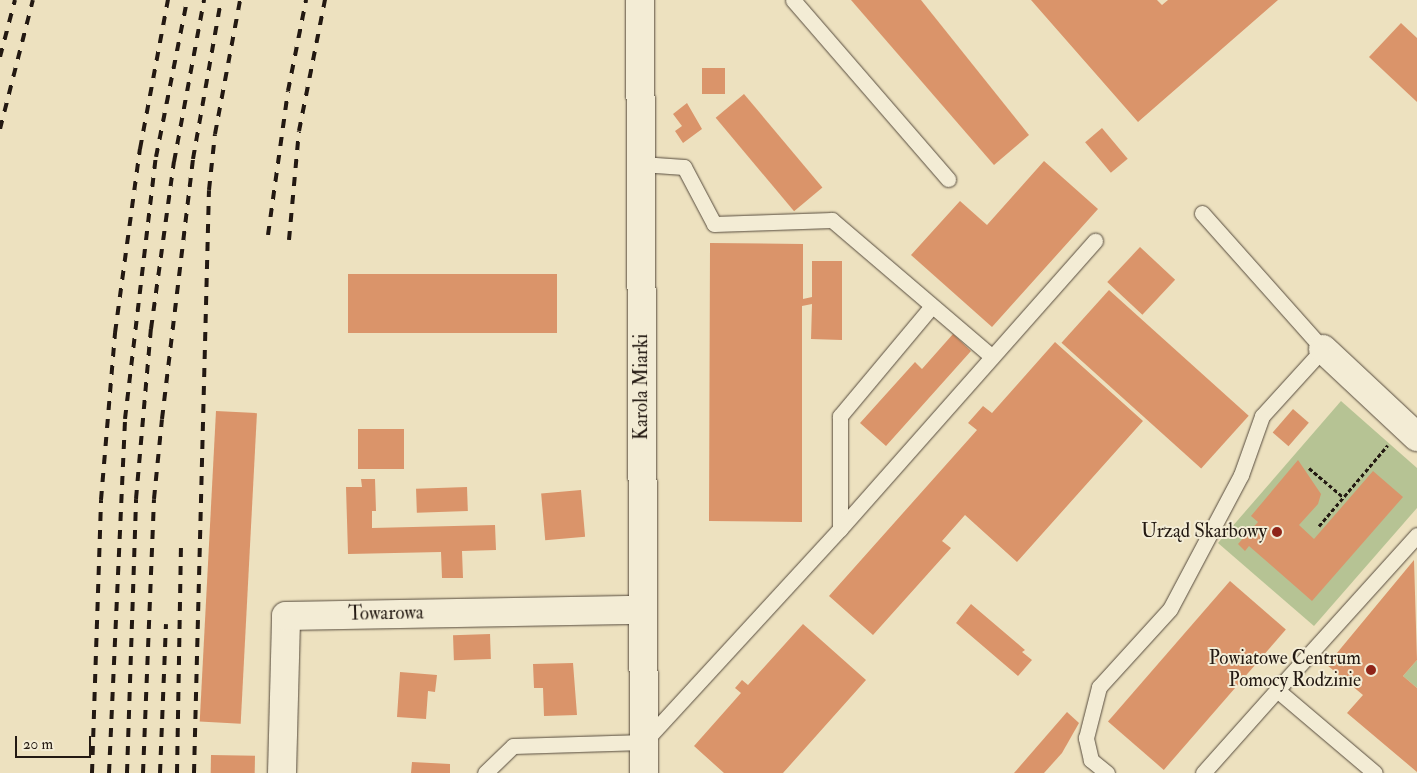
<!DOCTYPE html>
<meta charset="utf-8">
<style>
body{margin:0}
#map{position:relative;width:1417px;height:773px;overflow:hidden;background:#ede1bf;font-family:"IM FELL Double Pica",serif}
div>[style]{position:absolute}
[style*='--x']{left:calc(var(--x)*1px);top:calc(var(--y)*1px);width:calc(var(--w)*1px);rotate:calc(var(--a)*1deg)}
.green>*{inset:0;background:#b6c394}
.building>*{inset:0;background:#da946a;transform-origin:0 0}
.path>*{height:3px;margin-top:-1.5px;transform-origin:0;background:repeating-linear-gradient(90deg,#231912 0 4px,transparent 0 6.5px)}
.roads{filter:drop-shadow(0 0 1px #564b3d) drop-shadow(0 0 1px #564b3d)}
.lane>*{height:15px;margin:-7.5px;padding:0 7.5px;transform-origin:7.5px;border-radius:7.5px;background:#f3ecd5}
.street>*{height:28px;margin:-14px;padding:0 14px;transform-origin:14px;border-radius:14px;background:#f3ecd5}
.secondary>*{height:28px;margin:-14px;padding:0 14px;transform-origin:14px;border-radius:14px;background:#f3ecd5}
.rail>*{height:4px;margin-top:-2px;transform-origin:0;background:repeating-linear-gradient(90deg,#231912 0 9px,transparent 0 18px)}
.dots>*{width:14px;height:14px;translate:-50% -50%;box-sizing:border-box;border:2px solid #f3ecd5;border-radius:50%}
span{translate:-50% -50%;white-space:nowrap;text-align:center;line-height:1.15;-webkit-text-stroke:4px #f3ecd5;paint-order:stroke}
.street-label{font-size:19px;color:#231912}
.poi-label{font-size:19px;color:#231912}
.right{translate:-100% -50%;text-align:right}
.scale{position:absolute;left:15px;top:736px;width:76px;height:22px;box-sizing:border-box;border:2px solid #231912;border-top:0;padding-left:6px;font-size:15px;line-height:18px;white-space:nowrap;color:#231912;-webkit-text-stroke:4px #f3ecd5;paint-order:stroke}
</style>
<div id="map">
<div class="green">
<i style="clip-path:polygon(1341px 401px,1417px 468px,1417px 508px,1314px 626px,1218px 543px)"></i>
<i style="clip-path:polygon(1417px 660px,1417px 688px,1403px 676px)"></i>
</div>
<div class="building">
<i style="clip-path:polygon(851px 0,921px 0,1029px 135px,994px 165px)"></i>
<i style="clip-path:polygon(1031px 0,1157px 0,1162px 5px,1168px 0,1278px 0,1138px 122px)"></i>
<i style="clip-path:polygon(1401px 23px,1417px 38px,1417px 102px,1369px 57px)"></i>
<i style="left:702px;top:68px;width:23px;height:26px"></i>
<i style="left:744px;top:94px;width:122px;height:37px;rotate:50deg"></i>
<i style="clip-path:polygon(687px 103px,702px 129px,683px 143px,675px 131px,682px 126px,673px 114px)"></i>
<i style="left:1102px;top:128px;width:40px;height:22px;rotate:50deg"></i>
<i style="clip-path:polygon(1044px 161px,1098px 209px,992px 327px,911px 255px,960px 201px,987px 225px)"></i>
<i style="clip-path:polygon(710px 243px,803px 244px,803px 299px,812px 297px,812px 261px,842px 261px,842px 340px,811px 339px,812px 304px,802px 306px,802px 522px,709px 521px)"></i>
<i style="left:1140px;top:247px;width:48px;height:48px;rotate:43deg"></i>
<i style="left:348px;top:274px;width:209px;height:59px"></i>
<i style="left:1109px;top:290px;width:188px;height:71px;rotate:42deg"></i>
<i style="clip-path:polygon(953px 334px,971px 351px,886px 446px,860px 423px,915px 362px,922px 369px)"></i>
<i style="clip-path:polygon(1055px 342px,1143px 421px,1017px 562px,965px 515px,942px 541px,951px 548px,873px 635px,829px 596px,977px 430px,968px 423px,983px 406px,992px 413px)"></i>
<i style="left:1293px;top:409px;width:21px;height:31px;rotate:41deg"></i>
<i style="left:216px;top:411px;width:41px;height:311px;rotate:3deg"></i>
<i style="left:358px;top:429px;width:46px;height:40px"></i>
<i style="clip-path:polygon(1298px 460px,1321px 494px,1318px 504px,1299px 525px,1314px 539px,1373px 471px,1403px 497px,1312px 601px,1249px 546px,1245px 551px,1238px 544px,1258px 522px,1251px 516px)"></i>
<i style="clip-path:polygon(361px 479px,375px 479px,376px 511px,372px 511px,372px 528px,495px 525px,496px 550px,462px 551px,463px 578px,442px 578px,441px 552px,348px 554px,346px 487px,362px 487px)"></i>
<i style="left:467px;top:487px;width:24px;height:51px;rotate:88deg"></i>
<i style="left:581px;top:490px;width:47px;height:40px;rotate:85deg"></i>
<i style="clip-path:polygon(1414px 560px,1417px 660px,1403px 676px,1417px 688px,1417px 772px,1347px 713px,1363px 695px,1327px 665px)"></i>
<i style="left:1230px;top:581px;width:74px;height:186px;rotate:41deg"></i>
<i style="clip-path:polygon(971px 604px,1025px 650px,1022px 652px,1032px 660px,1018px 676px,956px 623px)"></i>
<i style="clip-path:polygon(803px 624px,866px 680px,783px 773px,724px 773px,694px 746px,741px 693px,735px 688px,742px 680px,748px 685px)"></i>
<i style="left:490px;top:634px;width:25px;height:37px;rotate:88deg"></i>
<i style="clip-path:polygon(573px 663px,577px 715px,544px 716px,543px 688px,534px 688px,533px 664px)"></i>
<i style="clip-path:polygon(400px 672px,437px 675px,435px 692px,428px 691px,426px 719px,397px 717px)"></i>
<i style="clip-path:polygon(1067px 712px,1079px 723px,1062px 753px,1044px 773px,1014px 773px)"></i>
<i style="left:211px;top:755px;width:44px;height:18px;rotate:1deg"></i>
<i style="clip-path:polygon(412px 762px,450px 764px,450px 773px,411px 773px)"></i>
</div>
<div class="path">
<i style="--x:1309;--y:468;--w:45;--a:40.5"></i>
<i style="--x:1319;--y:526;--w:106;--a:-49.6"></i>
</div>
<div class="roads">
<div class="lane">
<i style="--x:793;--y:0;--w:237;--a:49.1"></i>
<i style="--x:641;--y:164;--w:43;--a:4"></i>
<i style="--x:684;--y:167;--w:64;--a:62.2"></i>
<i style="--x:714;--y:224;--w:118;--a:-1.9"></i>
<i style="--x:832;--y:220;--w:209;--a:40.5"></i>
<i style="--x:840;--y:529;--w:113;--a:-90"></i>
<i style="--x:840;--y:416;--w:143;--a:-50.1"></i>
<i style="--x:1277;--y:690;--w:209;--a:-47.9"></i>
<i style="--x:485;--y:773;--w:39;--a:-44"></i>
<i style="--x:513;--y:746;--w:131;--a:-1.7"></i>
<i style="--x:644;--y:742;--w:289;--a:-47.4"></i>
<i style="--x:840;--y:529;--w:385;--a:-48.5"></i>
<i style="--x:1107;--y:773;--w:21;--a:-141"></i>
<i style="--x:1091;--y:760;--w:23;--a:-103"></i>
<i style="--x:1086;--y:738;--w:53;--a:-75.7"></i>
<i style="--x:1099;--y:687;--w:105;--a:-47.7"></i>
<i style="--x:1170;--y:609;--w:152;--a:-62.1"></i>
<i style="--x:1241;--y:475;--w:63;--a:-70.4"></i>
<i style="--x:1262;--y:416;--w:91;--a:-47.7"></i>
<i style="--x:1323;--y:349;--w:182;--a:-131.7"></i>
<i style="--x:1203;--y:773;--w:111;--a:-48.3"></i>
<i style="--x:1277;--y:690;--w:128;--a:40.3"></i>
</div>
<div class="street">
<i style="--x:1323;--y:349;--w:129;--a:43.1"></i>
<i style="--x:282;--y:773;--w:157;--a:-88.5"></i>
<i style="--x:286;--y:616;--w:356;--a:-1"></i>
</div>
<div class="secondary">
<i style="--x:640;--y:0;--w:773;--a:89.7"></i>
</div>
</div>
<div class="rail">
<i style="--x:0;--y:57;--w:59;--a:-75.3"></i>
<i style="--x:0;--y:129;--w:133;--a:-75.7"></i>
<i style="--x:268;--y:235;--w:145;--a:-82.1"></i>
<i style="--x:288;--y:91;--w:93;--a:-78.8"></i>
<i style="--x:289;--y:240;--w:109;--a:-84.8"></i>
<i style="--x:299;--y:131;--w:134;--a:-78.8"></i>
<i style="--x:92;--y:773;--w:273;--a:-88.1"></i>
<i style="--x:101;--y:500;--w:168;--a:-85.2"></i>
<i style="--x:115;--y:333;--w:186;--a:-82.3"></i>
<i style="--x:140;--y:149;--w:152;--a:-79.4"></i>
<i style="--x:109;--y:773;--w:354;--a:-87.4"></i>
<i style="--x:125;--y:419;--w:264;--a:-83.3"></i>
<i style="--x:156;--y:157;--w:160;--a:-78.8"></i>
<i style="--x:127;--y:773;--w:274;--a:-88.1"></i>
<i style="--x:136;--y:499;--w:171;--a:-85"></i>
<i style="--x:151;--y:329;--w:169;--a:-82.2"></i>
<i style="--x:174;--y:162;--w:165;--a:-79.5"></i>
<i style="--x:143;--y:773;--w:274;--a:-87.7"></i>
<i style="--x:154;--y:499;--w:80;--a:-84.3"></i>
<i style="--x:162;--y:419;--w:262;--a:-83.2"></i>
<i style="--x:193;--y:159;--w:161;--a:-80"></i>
<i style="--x:160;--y:773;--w:149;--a:-87.7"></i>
<i style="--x:177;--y:773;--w:230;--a:-89"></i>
<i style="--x:194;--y:773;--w:583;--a:-88.53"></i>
<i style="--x:209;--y:190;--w:56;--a:-83.9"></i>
<i style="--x:215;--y:134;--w:136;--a:-79.4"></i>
</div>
<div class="dots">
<i style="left:1277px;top:532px;background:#8f2418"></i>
<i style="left:1371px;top:670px;background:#8f2418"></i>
</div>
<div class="street-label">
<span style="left:642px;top:387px;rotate:-90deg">Karola Miarki</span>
<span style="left:386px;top:614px;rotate:-1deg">Towarowa</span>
</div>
<div class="poi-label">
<span class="right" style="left:1267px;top:532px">Urząd Skarbowy</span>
<span class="right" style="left:1361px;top:670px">Powiatowe Centrum<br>Pomocy Rodzinie</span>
</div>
<div class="scale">20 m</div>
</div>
